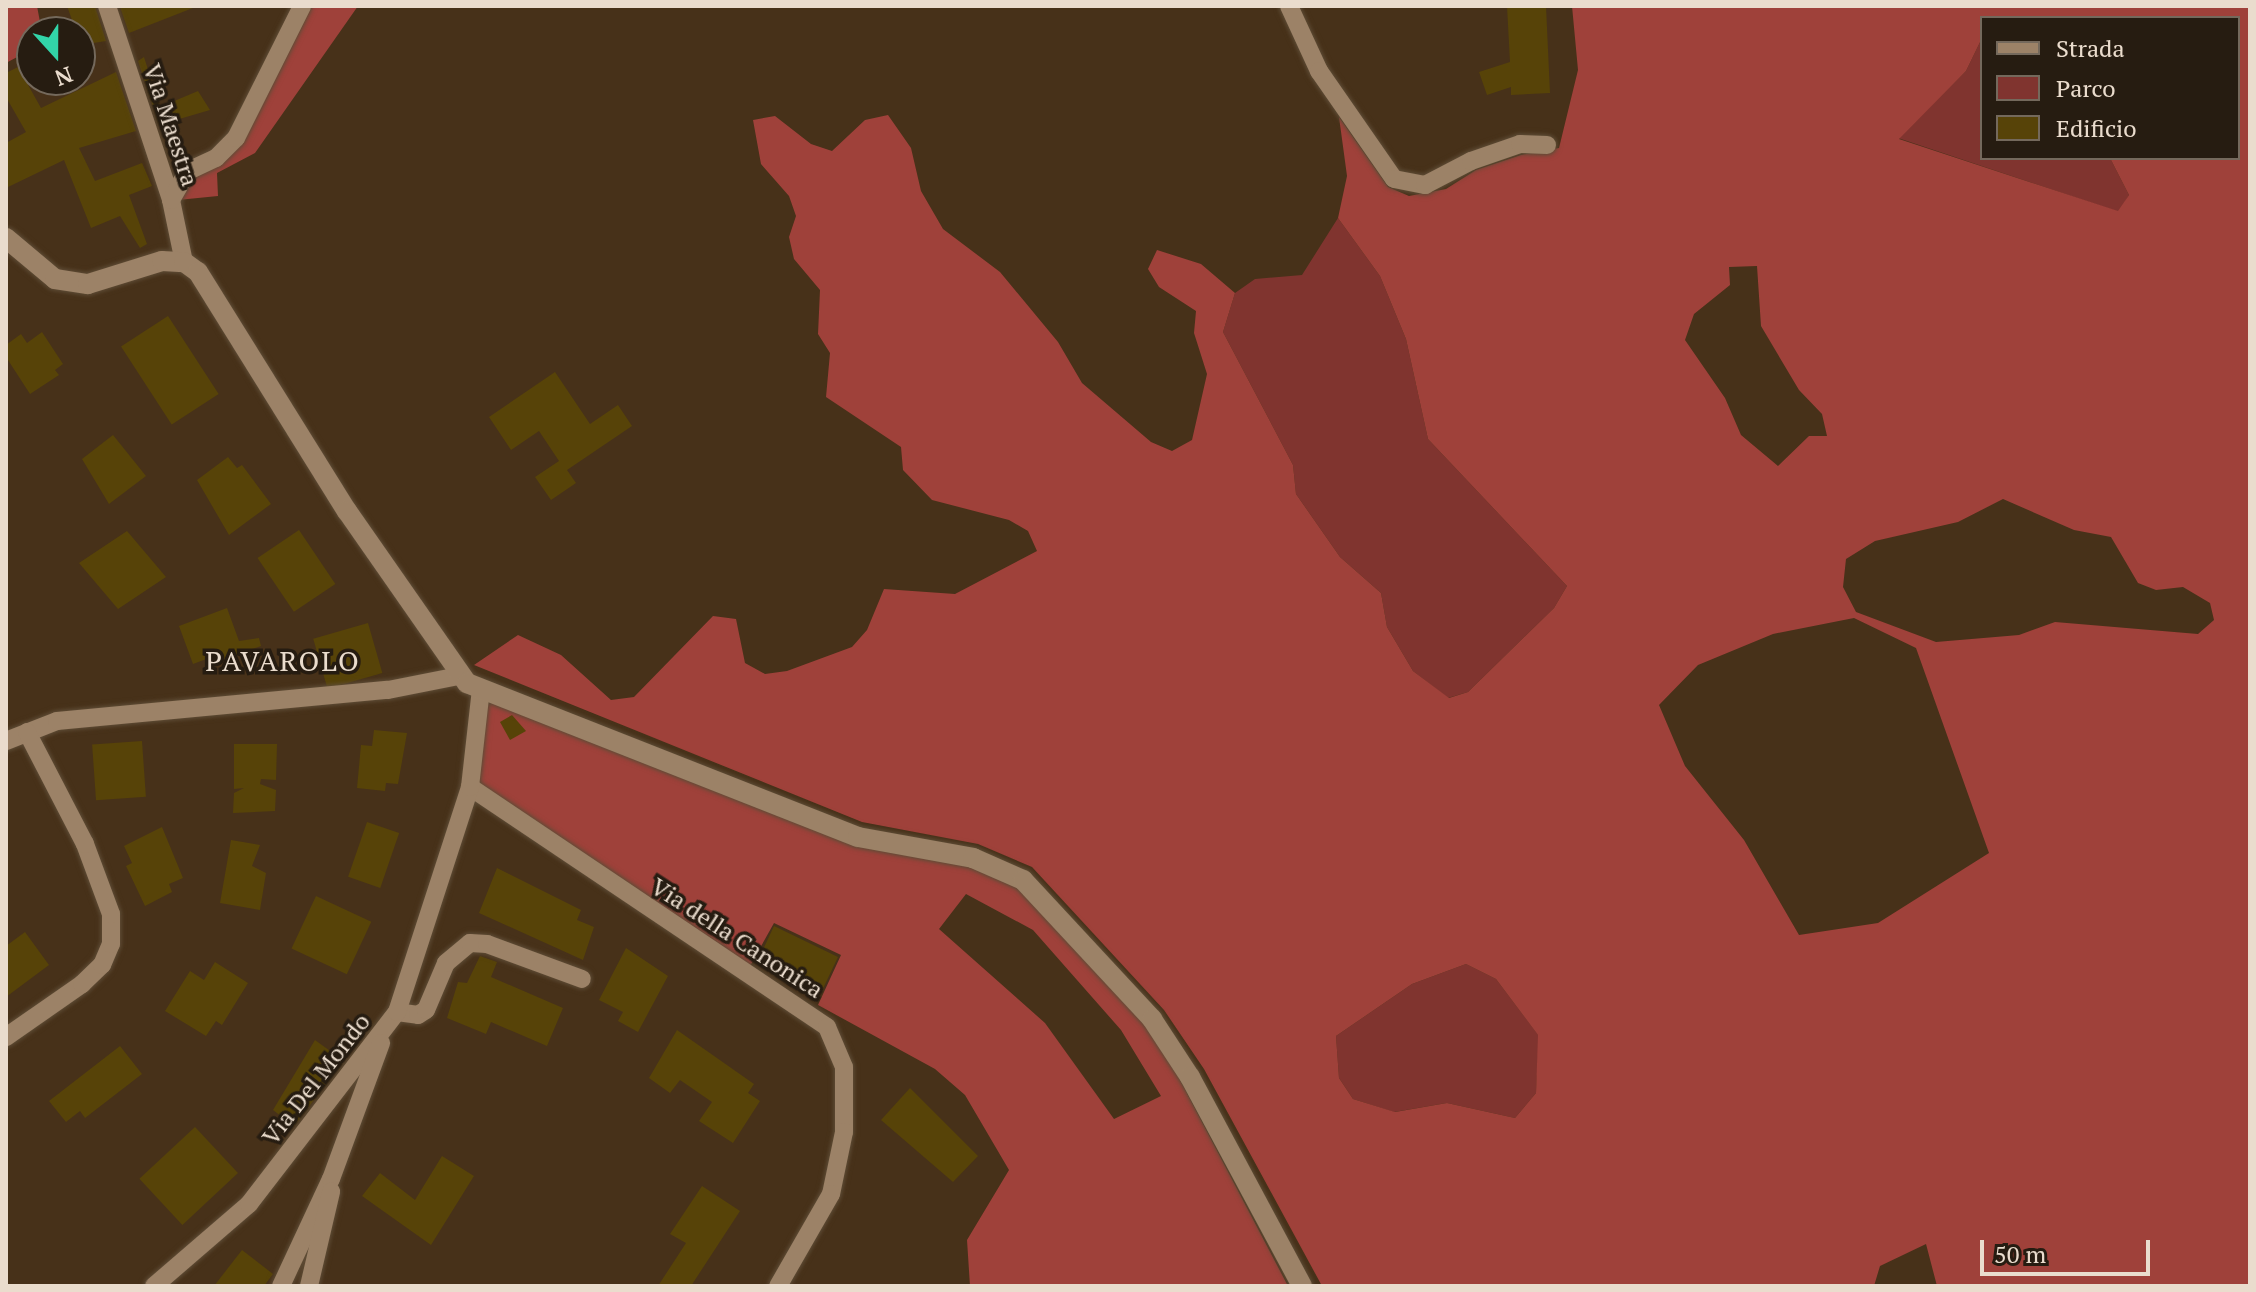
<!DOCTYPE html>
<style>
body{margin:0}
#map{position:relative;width:2256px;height:1292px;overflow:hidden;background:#473119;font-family:"PT Serif",serif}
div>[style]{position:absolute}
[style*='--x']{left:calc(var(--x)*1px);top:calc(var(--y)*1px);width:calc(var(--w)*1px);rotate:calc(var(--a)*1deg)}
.green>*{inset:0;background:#80342f}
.forest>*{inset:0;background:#9f413a}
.building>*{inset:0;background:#574308;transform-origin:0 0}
.roads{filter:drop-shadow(0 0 2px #5e4c36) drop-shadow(0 0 2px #5e4c36)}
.street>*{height:18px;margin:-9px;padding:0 9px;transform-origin:9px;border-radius:9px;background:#9c8267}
.secondary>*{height:20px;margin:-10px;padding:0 10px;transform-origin:10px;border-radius:10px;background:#9c8267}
span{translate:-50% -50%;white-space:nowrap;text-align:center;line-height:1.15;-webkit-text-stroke:7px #261c11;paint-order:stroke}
.street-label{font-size:24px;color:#eadccd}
.quarter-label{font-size:28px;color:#eadccd;letter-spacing:2px}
.frame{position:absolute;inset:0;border:8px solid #eadccd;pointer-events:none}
.legend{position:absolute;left:1980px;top:16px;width:260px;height:144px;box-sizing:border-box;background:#261c11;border:2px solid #74695c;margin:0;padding:10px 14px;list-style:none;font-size:24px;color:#eadccd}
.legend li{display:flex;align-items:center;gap:16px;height:40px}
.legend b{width:40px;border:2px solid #74695c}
.north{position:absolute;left:16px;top:16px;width:80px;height:80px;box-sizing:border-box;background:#261c11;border:2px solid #74695c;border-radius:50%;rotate:159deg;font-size:22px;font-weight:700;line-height:32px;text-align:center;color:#eadccd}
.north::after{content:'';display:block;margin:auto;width:28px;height:36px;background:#32d4a8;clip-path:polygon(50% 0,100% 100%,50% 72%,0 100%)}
.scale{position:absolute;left:1980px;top:1240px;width:170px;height:36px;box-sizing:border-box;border:4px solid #eadccd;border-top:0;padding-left:10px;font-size:24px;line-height:28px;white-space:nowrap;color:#eadccd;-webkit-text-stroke:6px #261c11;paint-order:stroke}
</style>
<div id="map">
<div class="green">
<i style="clip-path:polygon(1982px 38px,1982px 158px,2110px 158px,2129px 195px,2119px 212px,1898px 138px,1966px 71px)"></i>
<i style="clip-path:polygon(1338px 218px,1380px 276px,1406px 339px,1428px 439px,1567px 586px,1554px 608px,1468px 692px,1448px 698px,1413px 671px,1387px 627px,1381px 593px,1340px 557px,1296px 494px,1293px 465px,1223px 332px,1235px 293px,1255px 279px,1302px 275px)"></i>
<i style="clip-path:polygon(1466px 964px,1496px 979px,1539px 1036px,1536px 1093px,1515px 1118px,1447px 1103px,1394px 1112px,1353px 1099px,1339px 1078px,1336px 1036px,1412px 984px)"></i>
</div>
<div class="forest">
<i style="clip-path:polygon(6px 6px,37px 6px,40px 22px,57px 32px,32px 32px,32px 80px,19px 56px,6px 63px)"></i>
<i style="clip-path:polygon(306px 6px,358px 6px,255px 153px,217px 173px,218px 196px,178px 200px,192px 174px,218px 160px)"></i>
<i style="clip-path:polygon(evenodd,1572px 6px,2250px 6px,2250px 1286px,1937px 1286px,1926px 1244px,1880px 1266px,1874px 1286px,1322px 1286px,1204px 1069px,1164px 1010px,1032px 867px,978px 844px,862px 822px,474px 665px,518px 635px,561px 655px,611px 700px,634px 697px,713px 616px,736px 619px,745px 663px,765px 674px,787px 671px,852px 647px,867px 630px,884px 589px,955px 594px,1037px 551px,1028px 531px,1009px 520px,932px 500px,903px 470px,901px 447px,826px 397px,830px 353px,818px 334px,820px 290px,794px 259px,789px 237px,796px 216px,789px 196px,761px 164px,753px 120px,775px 116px,811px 144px,832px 151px,865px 120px,888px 115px,911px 148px,921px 191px,943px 229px,1000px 272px,1058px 342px,1082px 383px,1151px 442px,1172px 451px,1192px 440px,1207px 374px,1194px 333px,1196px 311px,1159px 287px,1148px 269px,1157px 250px,1201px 264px,1235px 293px,1223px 332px,1293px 465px,1296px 494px,1340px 557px,1381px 593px,1387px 627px,1413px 671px,1449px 698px,1468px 692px,1554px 608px,1567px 586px,1428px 439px,1406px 339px,1380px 276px,1338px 218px,1347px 176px,1339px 117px,1388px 187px,1409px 196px,1446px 189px,1476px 170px,1521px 155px,1559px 148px,1578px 70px,1572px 6px,1982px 18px,2238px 18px,2238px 158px,2110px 158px,2129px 195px,2118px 211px,1899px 139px,1966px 71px,1982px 38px,1982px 18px,1572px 6px,1757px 266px,1761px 326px,1799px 390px,1822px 414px,1827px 436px,1809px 436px,1778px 466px,1741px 435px,1725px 398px,1685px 340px,1694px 314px,1730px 285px,1729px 267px,1757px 266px,1572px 6px,2003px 499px,2074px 530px,2111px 537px,2138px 583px,2156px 590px,2183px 587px,2210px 603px,2214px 620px,2198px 634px,2055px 622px,2019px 635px,1936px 642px,1856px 612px,1843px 587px,1846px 559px,1875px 541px,1958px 522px,2003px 499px,1572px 6px,1854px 618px,1916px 648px,1989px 853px,1878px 923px,1799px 935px,1744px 840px,1685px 766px,1659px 705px,1698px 665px,1773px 634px,1854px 618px,1572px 6px,1466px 964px,1496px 979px,1538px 1035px,1536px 1093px,1515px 1118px,1447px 1103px,1395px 1112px,1353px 1099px,1339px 1078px,1336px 1036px,1412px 984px,1466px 964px)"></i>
<i style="clip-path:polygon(evenodd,485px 696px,699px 783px,974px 862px,1021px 884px,1150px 1023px,1288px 1286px,970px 1286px,967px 1240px,1009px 1170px,965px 1095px,935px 1069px,818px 1005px,841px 955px,774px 923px,749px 968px,476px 788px,485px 696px,966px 894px,1033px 930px,1121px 1030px,1161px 1096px,1114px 1119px,1045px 1023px,939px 929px,966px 894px)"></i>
</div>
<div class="building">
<i style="clip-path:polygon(67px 6px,95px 6px,106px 41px,81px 45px)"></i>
<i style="clip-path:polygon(198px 6px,129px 33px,120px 7px,129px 6px)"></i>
<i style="clip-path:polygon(1507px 6px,1546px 6px,1550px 93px,1511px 95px,1511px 87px,1487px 95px,1479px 72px,1510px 62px)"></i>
<i style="clip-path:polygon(144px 57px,160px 107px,198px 91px,210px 110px,159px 125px,138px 61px)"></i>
<i style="clip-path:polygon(18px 67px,41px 108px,116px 72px,136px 131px,79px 148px,95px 181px,142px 163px,152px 186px,129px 195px,147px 244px,140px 248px,120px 216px,91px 228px,64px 160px,6px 188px,6px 143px,26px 132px,6px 97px,6px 73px)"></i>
<i style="left:168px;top:316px;width:93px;height:56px;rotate:57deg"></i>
<i style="clip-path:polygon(42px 332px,63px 364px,55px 370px,59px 375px,30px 394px,6px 357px,6px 345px,21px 334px,27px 343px)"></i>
<i style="clip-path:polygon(555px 372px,590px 424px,618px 405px,632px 426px,567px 470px,576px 483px,551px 500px,535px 477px,559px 461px,539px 431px,511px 450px,489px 417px)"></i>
<i style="clip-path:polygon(113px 435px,146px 476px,109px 504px,82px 459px)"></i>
<i style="clip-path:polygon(228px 457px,237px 468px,242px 465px,271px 504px,229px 535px,197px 480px)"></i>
<i style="left:299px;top:530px;width:65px;height:50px;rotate:56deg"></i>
<i style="clip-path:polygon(127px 531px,166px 577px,118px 609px,79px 563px)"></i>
<i style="clip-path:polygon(227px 608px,239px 641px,259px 638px,261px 646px,211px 664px,209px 658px,193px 664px,179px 626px)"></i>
<i style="left:368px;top:623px;width:52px;height:57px;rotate:74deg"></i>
<i style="clip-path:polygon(512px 715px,526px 731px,510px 740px,500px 722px)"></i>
<i style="clip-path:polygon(374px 730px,407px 733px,398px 784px,386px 783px,385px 791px,357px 788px,361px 745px,372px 746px)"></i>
<i style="left:142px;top:741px;width:56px;height:50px;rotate:86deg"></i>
<i style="clip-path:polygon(234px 744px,277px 744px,276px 780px,261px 779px,260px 784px,276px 790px,275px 811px,233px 813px,234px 793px,244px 788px,234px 789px)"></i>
<i style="left:367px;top:822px;width:34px;height:58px;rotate:19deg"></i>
<i style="clip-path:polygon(162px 827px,183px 878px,169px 884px,172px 892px,145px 906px,126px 866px,132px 863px,124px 846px)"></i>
<i style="clip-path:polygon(231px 840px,260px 845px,252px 866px,266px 873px,260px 910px,220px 903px)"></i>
<i style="clip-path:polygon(497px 868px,581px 910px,577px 920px,594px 927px,583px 960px,479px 913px)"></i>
<i style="left:316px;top:896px;width:61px;height:58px;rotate:25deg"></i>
<i style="clip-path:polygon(774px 926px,838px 957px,819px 997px,768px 969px,772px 959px,761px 954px)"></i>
<i style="clip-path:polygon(25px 932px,49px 965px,6px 997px,6px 946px)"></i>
<i style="clip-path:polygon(626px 948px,668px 976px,638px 1032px,618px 1021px,623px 1012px,599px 1000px)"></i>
<i style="clip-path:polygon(480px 956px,497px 962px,491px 977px,563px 1008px,547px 1046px,491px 1022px,486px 1034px,447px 1018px,458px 982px,467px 983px)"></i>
<i style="clip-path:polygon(215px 962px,248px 983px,222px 1025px,216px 1021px,206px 1036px,165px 1011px,190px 971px,204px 980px)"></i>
<i style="clip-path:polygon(677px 1030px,754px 1084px,748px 1093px,760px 1101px,733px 1143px,699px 1121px,712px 1102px,680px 1080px,670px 1093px,649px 1078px)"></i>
<i style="clip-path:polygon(315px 1040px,344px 1061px,294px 1126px,273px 1110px)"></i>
<i style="clip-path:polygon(120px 1046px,142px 1074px,85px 1118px,80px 1111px,66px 1122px,49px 1101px)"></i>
<i style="clip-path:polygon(910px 1088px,978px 1156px,953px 1182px,881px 1120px)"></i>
<i style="left:195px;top:1127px;width:63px;height:76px;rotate:47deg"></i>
<i style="clip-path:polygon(442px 1156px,474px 1176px,431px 1245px,362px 1196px,380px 1173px,415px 1200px)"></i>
<i style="clip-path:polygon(702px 1186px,740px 1211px,691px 1286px,658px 1286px,686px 1243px,670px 1234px)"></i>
<i style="clip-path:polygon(242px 1250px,273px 1274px,264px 1286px,214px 1286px)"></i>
</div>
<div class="roads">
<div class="street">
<i style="--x:107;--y:6;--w:204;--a:71.7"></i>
<i style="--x:171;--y:200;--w:63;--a:78.2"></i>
<i style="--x:1289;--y:6;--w:72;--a:65.2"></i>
<i style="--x:1319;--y:71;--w:131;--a:55.2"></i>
<i style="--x:1394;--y:179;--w:32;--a:11"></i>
<i style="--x:1425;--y:185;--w:52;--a:-27.6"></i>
<i style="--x:1471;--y:161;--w:52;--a:-19.1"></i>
<i style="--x:1520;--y:144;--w:27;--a:2"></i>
<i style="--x:171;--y:200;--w:34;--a:-60"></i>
<i style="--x:188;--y:171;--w:31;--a:-25"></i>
<i style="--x:216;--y:158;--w:28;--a:-45"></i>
<i style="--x:236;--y:138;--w:148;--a:-63.4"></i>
<i style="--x:6;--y:741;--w:55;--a:-21.4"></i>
<i style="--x:57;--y:721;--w:332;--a:-5.4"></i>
<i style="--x:388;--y:690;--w:72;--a:-11.2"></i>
<i style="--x:470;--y:787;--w:430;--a:33.9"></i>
<i style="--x:827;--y:1027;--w:43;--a:67"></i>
<i style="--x:844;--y:1067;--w:65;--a:90"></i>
<i style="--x:844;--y:1132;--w:63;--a:101.8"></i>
<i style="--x:831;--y:1194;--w:106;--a:119.9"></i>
<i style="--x:397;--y:1012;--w:21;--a:8"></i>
<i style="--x:418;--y:1015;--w:9;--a:-32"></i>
<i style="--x:426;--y:1010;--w:51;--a:-66.9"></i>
<i style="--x:446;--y:963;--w:31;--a:-40"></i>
<i style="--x:470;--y:943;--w:17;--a:3"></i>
<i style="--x:487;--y:944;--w:101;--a:20.2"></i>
<i style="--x:6;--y:1037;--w:93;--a:-34.9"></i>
<i style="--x:82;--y:984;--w:28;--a:-44"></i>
<i style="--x:102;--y:965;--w:23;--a:-67"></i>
<i style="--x:111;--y:944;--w:30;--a:-90"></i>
<i style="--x:111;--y:914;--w:75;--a:-110.4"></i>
<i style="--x:85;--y:844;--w:126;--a:-117.4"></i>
<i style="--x:154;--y:1286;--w:125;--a:-40.8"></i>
<i style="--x:249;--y:1204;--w:242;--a:-52.4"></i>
<i style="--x:397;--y:1012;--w:237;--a:-72"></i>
<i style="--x:470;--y:787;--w:99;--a:-83.6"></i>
<i style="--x:281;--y:1286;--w:118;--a:-65"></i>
<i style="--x:331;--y:1179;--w:145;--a:-69.8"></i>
<i style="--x:309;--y:1286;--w:97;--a:-76.8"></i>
</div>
<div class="secondary">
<i style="--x:6;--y:238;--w:64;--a:39.9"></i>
<i style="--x:55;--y:279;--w:33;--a:9"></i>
<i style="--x:88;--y:284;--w:77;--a:-17.3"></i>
<i style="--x:162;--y:261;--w:22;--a:3"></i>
<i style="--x:184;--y:262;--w:17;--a:36"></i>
<i style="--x:198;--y:272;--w:282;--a:58.1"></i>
<i style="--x:347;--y:511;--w:210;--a:55.1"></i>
<i style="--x:467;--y:683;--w:420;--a:21.5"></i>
<i style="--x:858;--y:837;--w:117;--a:10.3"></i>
<i style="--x:973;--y:858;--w:55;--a:23.7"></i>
<i style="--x:1023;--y:880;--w:190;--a:47.1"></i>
<i style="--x:1152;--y:1019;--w:69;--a:56.8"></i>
<i style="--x:1190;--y:1077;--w:237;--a:61.8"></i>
</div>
</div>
<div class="street-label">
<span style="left:171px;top:125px;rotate:72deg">Via Maestra</span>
<span style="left:737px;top:938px;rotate:33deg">Via della Canonica</span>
<span style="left:316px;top:1079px;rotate:-52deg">Via Del Mondo</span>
</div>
<div class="quarter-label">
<span style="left:283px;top:661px">PAVAROLO</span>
</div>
<div class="frame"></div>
<ul class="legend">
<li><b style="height:10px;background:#9c8267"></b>Strada</li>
<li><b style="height:22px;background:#80342f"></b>Parco</li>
<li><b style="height:22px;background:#574308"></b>Edificio</li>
</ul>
<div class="north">N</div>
<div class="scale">50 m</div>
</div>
